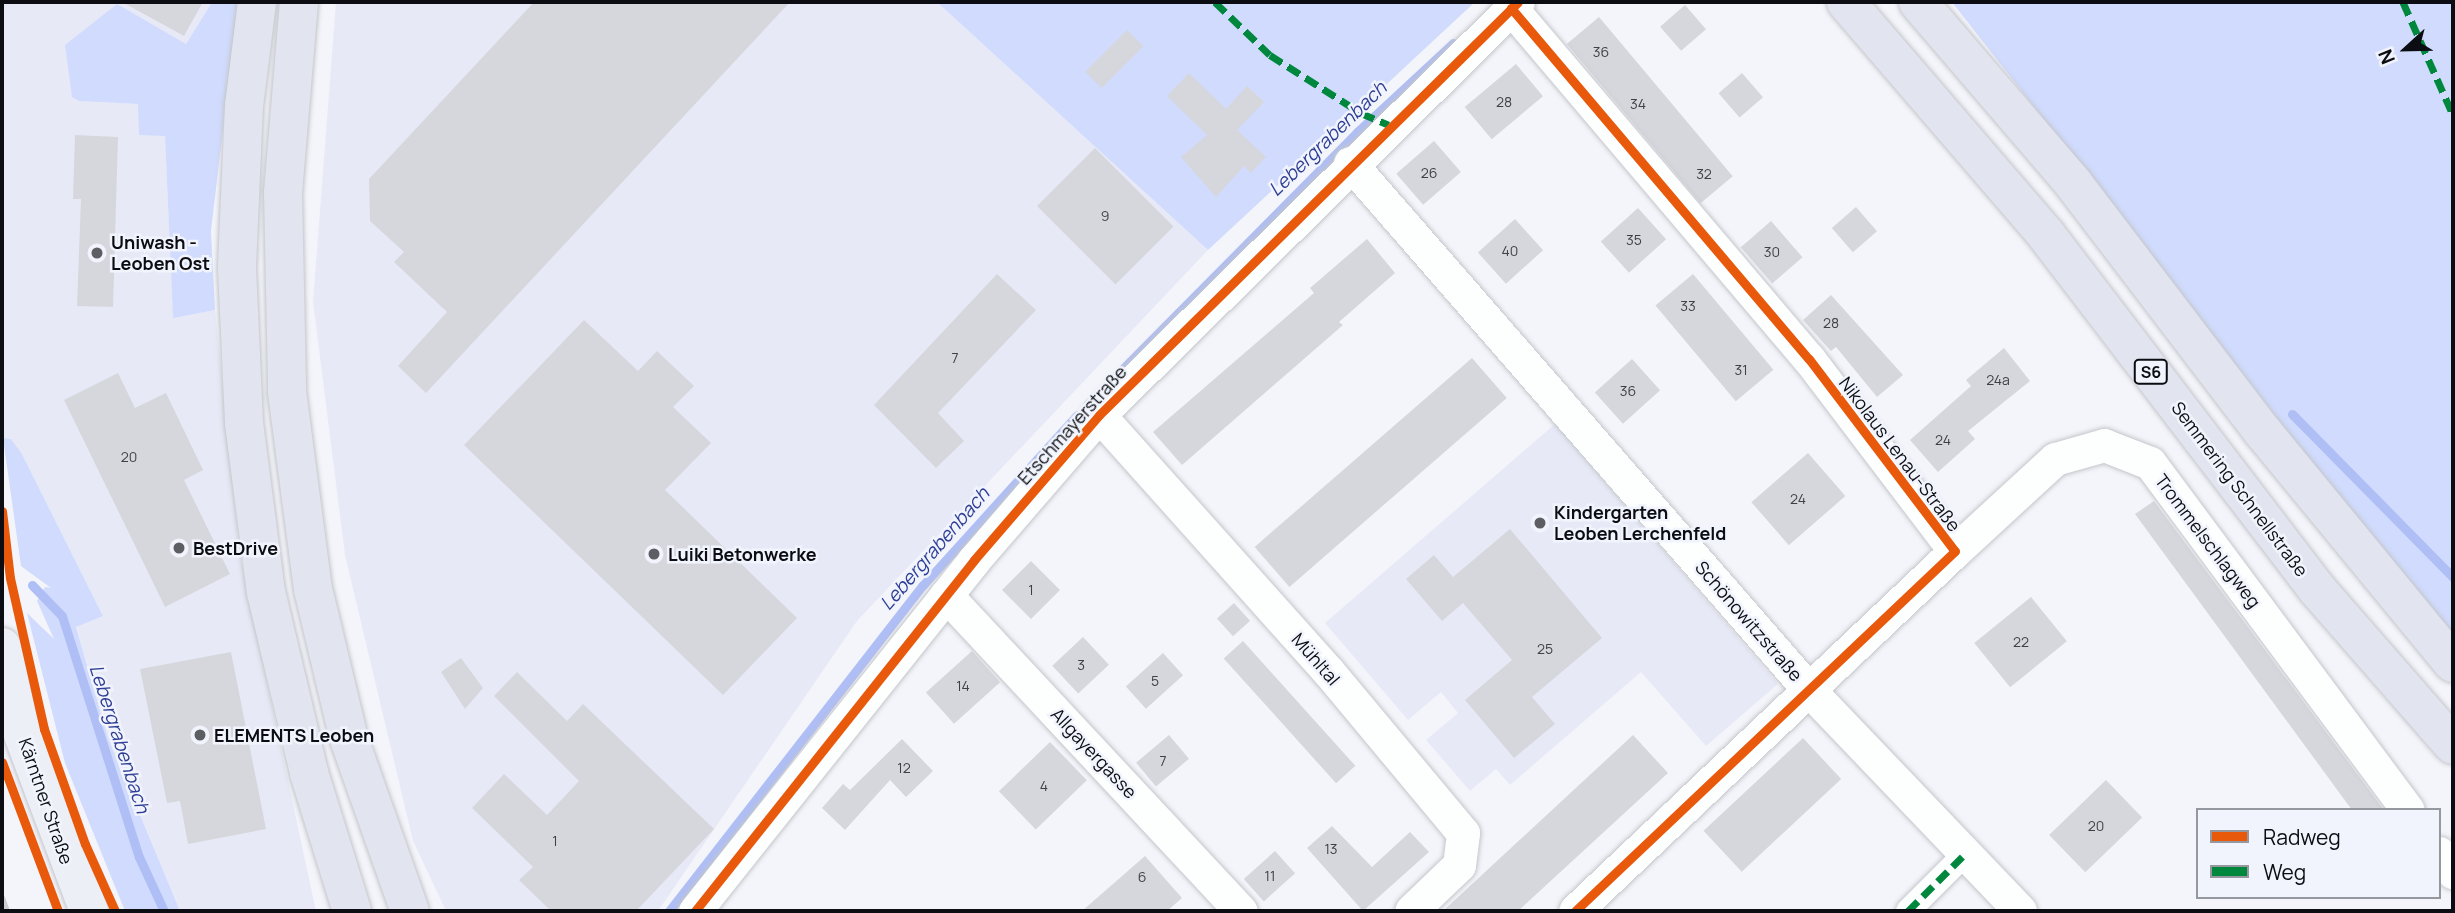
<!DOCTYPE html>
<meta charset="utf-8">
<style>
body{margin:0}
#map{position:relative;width:2455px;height:913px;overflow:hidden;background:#f4f5fa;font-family:Manrope,sans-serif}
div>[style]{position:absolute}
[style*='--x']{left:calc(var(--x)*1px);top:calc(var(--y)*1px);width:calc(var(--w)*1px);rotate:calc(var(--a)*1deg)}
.built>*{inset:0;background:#e7eaf6}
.green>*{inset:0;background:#d0dbfd}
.stream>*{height:9px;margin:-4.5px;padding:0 4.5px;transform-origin:4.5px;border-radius:4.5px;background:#afbef4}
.building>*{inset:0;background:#d5d7dc;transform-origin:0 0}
.roads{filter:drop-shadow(0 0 2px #c4c6cb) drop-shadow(0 0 2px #c4c6cb)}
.pedestrian>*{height:24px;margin:-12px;padding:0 12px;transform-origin:12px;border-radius:12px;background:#fdfefe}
.minor>*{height:33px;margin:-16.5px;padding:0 16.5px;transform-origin:16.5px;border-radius:16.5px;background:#fdfefe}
.primary>*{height:38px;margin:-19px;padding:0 19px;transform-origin:19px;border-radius:19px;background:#eceff6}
.motorway>*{height:38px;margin:-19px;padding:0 19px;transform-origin:19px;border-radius:19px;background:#e2e5ef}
.rail>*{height:5px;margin:-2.5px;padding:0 2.5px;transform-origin:2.5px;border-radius:2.5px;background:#cdcdcf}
.quiet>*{height:7px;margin-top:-3.5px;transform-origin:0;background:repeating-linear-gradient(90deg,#00873e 0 14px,transparent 0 21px)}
.cycleway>*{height:9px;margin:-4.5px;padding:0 4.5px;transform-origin:4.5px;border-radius:4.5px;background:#e8590c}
.dots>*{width:19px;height:19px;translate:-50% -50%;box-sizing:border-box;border:4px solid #f1f4fd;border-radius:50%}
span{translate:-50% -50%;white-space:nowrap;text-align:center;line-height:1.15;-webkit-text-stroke:5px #f1f4fd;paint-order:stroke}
.number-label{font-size:14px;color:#3e4044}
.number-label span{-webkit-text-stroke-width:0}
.shield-label span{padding:2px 5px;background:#f1f4fd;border:2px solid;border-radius:5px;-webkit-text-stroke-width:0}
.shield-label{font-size:16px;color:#0c0d12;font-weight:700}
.poi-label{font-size:18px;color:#0c0d12;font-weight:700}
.left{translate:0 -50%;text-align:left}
.street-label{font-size:18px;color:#0c0d12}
.water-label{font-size:19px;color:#2f3f95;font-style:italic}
.frame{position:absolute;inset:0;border:4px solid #0c0d12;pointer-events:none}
.legend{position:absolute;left:2196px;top:808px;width:245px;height:91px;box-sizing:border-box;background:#f1f4fd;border:2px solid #95989f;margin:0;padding:9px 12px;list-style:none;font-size:21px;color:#0c0d12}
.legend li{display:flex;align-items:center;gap:14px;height:35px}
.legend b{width:35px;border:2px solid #95989f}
.north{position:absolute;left:2371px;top:14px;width:70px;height:70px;-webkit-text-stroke:5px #f1f4fd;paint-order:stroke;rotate:248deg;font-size:19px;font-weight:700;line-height:28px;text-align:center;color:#0c0d12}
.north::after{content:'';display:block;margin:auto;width:24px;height:32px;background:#0c0d12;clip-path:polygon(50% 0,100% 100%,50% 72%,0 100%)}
</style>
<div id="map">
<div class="built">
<i style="clip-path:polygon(2px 2px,212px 2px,186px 44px,79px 101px,139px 104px,165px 135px,173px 317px,215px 310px,240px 557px,316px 911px,180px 911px,108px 738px,76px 626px,103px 616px,22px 454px,11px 440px,3px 438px)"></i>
<i style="clip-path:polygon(336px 2px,937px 2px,1208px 250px,857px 621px,658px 911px,446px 911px,413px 841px,345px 555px,313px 302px)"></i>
<i style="clip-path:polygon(1555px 424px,1778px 684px,1706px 746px,1641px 672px,1510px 785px,1496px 769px,1470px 791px,1426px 740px,1458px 713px,1441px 692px,1408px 720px,1325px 623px)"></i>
</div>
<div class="green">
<i style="clip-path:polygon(212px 2px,238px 2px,211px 231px,215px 310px,173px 318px,165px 136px,139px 135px,138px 104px,79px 101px,72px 97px,65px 45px,117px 4px,186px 44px)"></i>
<i style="clip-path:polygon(937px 2px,1475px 2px,1208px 250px)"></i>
<i style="clip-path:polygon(1952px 2px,2453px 2px,2453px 640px,2439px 626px)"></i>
<i style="clip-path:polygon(3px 438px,11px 439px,22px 454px,103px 616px,76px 627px,108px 738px,180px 911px,125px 911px,65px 763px,27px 613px,54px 639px,37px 601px,45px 587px,51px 588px,21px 566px)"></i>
</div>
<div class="stream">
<i style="--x:1087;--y:405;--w:384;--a:-45.3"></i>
<i style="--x:1357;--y:132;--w:131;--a:-42.8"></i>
<i style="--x:2292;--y:414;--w:229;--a:45.4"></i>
<i style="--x:32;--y:585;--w:43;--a:45.9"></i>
<i style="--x:62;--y:616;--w:253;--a:72.3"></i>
<i style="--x:139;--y:857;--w:60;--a:65.2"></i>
<i style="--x:669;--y:911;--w:413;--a:-52.1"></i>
<i style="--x:923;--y:585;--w:229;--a:-47.8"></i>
</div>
<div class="building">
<i style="clip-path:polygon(122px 2px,203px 2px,184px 36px)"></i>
<i style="clip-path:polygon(534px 2px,790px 2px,426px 393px,398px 366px,447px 312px,394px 262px,404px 252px,370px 221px,369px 179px)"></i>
<i style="left:1685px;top:5px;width:32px;height:33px;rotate:49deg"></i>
<i style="left:1599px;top:17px;width:208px;height:42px;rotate:50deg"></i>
<i style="left:1127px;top:30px;width:23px;height:59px;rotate:45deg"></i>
<i style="left:1516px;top:64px;width:42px;height:67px;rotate:50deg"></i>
<i style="clip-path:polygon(1189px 73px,1226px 109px,1247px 86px,1264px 102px,1237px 130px,1266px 157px,1251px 173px,1244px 166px,1216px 197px,1181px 157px,1207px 135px,1167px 96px)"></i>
<i style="left:1742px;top:73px;width:32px;height:31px;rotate:49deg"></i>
<i style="clip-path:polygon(75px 135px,118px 137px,113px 307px,77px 306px,81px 199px,73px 199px)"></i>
<i style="left:1434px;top:141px;width:41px;height:50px;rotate:49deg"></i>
<i style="left:1095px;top:148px;width:111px;height:82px;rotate:45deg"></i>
<i style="left:1856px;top:207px;width:32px;height:32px;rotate:49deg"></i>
<i style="left:1638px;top:208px;width:42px;height:50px;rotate:48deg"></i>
<i style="left:1515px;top:219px;width:42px;height:50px;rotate:48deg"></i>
<i style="left:1771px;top:221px;width:48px;height:40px;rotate:49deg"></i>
<i style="clip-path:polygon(1367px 239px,1395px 273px,1339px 322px,1343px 325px,1182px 465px,1153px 432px,1314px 293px,1310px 288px)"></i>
<i style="clip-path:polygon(997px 274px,1036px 310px,938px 413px,964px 441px,936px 468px,874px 405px)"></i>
<i style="left:1693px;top:274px;width:125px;height:49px;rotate:50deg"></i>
<i style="clip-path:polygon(1831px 295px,1903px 375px,1877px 397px,1836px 347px,1831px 351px,1803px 320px)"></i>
<i style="clip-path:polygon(584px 320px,638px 371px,657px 351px,694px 386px,673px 407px,711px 443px,665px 490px,797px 618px,723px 695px,464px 445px)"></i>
<i style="clip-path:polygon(2004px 348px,2030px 381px,1968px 431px,1975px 439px,1938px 472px,1910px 440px,1971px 386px,1966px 380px)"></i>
<i style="left:1472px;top:358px;width:53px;height:288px;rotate:49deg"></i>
<i style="left:1632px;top:359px;width:42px;height:50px;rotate:48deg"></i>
<i style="clip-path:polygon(118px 373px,135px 408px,166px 393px,203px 470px,184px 480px,230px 574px,165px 607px,64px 400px)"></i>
<i style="left:1808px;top:453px;width:57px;height:75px;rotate:49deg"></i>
<i style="clip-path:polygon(2154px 501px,2384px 810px,2352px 810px,2135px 514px)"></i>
<i style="clip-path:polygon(1510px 529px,1602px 638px,1532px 697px,1555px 724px,1514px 758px,1465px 700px,1512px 660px,1463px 603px,1442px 621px,1406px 579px,1434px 555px,1453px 577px)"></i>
<i style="left:1031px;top:561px;width:41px;height:41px;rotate:45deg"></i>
<i style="left:2031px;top:597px;width:57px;height:73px;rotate:51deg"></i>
<i style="left:1234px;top:603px;width:24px;height:23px;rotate:48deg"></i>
<i style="left:1083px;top:637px;width:38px;height:42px;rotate:47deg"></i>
<i style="left:1243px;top:641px;width:168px;height:26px;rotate:48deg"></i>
<i style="left:972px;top:651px;width:42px;height:62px;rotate:48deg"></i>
<i style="clip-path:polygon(231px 652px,266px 829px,188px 844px,180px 801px,167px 803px,140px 669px)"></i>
<i style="left:1163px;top:653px;width:30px;height:50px;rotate:48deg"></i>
<i style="clip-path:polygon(461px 658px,483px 688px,465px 709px,441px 672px)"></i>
<i style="clip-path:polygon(517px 672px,567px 721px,583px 704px,714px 829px,636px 911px,551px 911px,519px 880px,533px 867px,472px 808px,504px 774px,547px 815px,579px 781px,494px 696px)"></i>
<i style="left:1169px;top:735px;width:31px;height:43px;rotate:50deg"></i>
<i style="clip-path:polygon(1633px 735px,1668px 773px,1518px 911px,1443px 911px)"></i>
<i style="left:1803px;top:738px;width:56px;height:136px;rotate:47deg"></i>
<i style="clip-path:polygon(902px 739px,933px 771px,906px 797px,890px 780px,845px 830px,822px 808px,843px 784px,850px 790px)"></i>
<i style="left:1050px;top:742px;width:53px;height:71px;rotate:46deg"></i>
<i style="left:2106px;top:780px;width:52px;height:79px;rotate:46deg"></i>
<i style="clip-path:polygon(1332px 826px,1372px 867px,1410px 832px,1429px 852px,1363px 911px,1307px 848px)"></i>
<i style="left:1275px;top:851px;width:30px;height:42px;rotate:48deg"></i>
<i style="clip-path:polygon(1145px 856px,1182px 898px,1167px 911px,1082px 911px)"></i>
</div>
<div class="roads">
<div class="pedestrian">
<i style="--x:1908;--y:911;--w:82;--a:-45"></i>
</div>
<div class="minor">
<i style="--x:1511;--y:8;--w:460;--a:49.7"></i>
<i style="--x:1809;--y:359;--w:241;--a:52.8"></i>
<i style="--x:1955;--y:551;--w:523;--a:136.55"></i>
<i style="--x:1350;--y:163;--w:700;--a:48.94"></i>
<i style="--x:1810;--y:691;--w:304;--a:46.3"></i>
<i style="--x:1099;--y:415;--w:343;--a:48.2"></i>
<i style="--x:1328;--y:671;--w:211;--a:50.2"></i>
<i style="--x:1463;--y:833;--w:32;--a:97"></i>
<i style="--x:1459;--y:865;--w:66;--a:136.2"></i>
<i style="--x:1955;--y:551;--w:136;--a:-42.6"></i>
<i style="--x:2055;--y:459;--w:51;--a:-15.9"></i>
<i style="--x:2104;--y:445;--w:49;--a:21.4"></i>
<i style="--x:2150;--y:463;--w:432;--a:53.4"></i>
<i style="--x:946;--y:595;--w:432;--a:47"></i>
<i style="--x:2439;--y:853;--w:24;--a:54"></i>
<i style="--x:695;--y:911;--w:448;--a:-51.5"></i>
<i style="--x:974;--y:560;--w:191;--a:-49.2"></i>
<i style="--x:1099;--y:415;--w:588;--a:-44.59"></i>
</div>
<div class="primary">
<i style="--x:2;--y:647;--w:79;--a:77.6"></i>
<i style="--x:19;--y:724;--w:200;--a:69.5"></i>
</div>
<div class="motorway">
<i style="--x:257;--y:2;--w:105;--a:97.1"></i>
<i style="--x:244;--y:106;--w:162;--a:92.5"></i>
<i style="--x:237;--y:268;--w:155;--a:87.4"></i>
<i style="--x:244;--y:423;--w:170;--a:82.6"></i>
<i style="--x:266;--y:592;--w:186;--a:76.6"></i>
<i style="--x:309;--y:773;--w:145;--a:72.7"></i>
<i style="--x:299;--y:2;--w:192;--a:94.8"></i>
<i style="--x:283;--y:193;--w:199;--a:88.8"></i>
<i style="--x:287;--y:392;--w:199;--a:82.5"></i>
<i style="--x:313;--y:589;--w:154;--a:76.5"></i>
<i style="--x:349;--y:739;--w:182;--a:70.5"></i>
<i style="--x:1846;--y:2;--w:308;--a:49.3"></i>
<i style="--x:2047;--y:236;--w:443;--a:52.6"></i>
<i style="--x:2316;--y:588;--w:208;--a:48.9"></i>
<i style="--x:1918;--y:2;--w:238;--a:49.4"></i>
<i style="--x:2073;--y:183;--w:313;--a:52.7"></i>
<i style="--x:2263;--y:432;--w:299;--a:50.6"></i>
</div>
</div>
<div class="rail">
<i style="--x:2;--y:897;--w:15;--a:70"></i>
</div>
<div class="quiet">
<i style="--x:1215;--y:2;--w:76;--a:43.9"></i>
<i style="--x:1270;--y:55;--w:108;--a:32.5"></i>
<i style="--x:1361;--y:113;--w:30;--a:23"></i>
<i style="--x:2403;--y:2;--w:124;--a:66.1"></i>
<i style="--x:1908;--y:911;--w:82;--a:-45"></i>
</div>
<div class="cycleway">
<i style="--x:1511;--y:8;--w:460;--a:49.7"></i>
<i style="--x:1809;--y:359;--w:241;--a:52.8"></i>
<i style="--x:1955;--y:551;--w:523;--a:136.55"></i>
<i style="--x:2;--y:511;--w:67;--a:83.2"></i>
<i style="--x:10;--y:578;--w:155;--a:77.3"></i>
<i style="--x:44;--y:729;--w:122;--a:70.4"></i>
<i style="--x:85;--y:844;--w:73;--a:65.9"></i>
<i style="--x:2;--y:762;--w:159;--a:69.4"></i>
<i style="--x:695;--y:911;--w:448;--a:-51.5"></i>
<i style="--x:974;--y:560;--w:191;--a:-49.2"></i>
<i style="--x:1099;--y:415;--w:588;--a:-44.59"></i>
</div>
<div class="dots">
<i style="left:97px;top:253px;background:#5d5e63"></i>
<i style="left:1540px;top:523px;background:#5d5e63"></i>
<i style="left:179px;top:548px;background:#5d5e63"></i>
<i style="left:654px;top:554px;background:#5d5e63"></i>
<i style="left:200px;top:735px;background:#5d5e63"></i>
</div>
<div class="number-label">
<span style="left:1601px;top:52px">36</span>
<span style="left:1504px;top:102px">28</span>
<span style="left:1638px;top:104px">34</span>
<span style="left:1429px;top:173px">26</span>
<span style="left:1704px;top:174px">32</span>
<span style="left:1105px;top:216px">9</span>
<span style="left:1634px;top:240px">35</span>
<span style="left:1510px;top:251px">40</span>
<span style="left:1772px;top:252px">30</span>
<span style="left:1688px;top:306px">33</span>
<span style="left:1831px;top:323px">28</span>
<span style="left:955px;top:358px">7</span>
<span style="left:1741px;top:370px">31</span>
<span style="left:1998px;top:380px">24a</span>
<span style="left:1628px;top:391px">36</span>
<span style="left:1943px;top:440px">24</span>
<span style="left:129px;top:457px">20</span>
<span style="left:1798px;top:499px">24</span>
<span style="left:1031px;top:590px">1</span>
<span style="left:2021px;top:642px">22</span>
<span style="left:1545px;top:649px">25</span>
<span style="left:1081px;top:665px">3</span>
<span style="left:1155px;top:681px">5</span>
<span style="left:963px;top:686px">14</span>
<span style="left:1163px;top:761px">7</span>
<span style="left:904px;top:768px">12</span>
<span style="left:1044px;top:786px">4</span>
<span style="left:2096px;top:826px">20</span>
<span style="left:555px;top:841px">1</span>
<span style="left:1331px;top:849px">13</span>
<span style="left:1270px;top:876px">11</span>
<span style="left:1142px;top:877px">6</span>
</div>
<div class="shield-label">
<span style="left:2151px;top:372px">S6</span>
</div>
<div class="poi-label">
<span class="left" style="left:111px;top:253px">Uniwash -<br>Leoben Ost</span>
<span class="left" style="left:1554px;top:523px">Kindergarten<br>Leoben Lerchenfeld</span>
<span class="left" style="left:193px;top:548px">BestDrive</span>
<span class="left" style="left:668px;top:554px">Luiki Betonwerke</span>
<span class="left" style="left:214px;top:735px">ELEMENTS Leoben</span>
</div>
<div class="street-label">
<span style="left:1072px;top:425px;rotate:-48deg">Etschmayerstraße</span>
<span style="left:1900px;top:454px;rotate:53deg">Nikolaus Lenau-Straße</span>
<span style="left:2240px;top:489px;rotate:53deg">Semmering Schnellstraße</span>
<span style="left:2208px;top:541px;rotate:53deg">Trommelschlagweg</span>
<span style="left:1749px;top:621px;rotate:49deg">Schönowitzstraße</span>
<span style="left:1316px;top:659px;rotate:49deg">Mühltal</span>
<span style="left:1094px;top:753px;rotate:47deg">Allgayergasse</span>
<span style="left:46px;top:801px;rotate:71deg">Kärntner Straße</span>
</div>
<div class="water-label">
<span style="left:1328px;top:139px;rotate:-44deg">Lebergrabenbach</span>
<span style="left:935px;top:549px;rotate:-49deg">Lebergrabenbach</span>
<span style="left:119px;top:739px;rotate:72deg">Lebergrabenbach</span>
</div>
<div class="frame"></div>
<ul class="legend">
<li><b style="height:9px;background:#e8590c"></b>Radweg</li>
<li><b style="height:9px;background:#00873e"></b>Weg</li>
</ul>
<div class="north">N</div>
</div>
